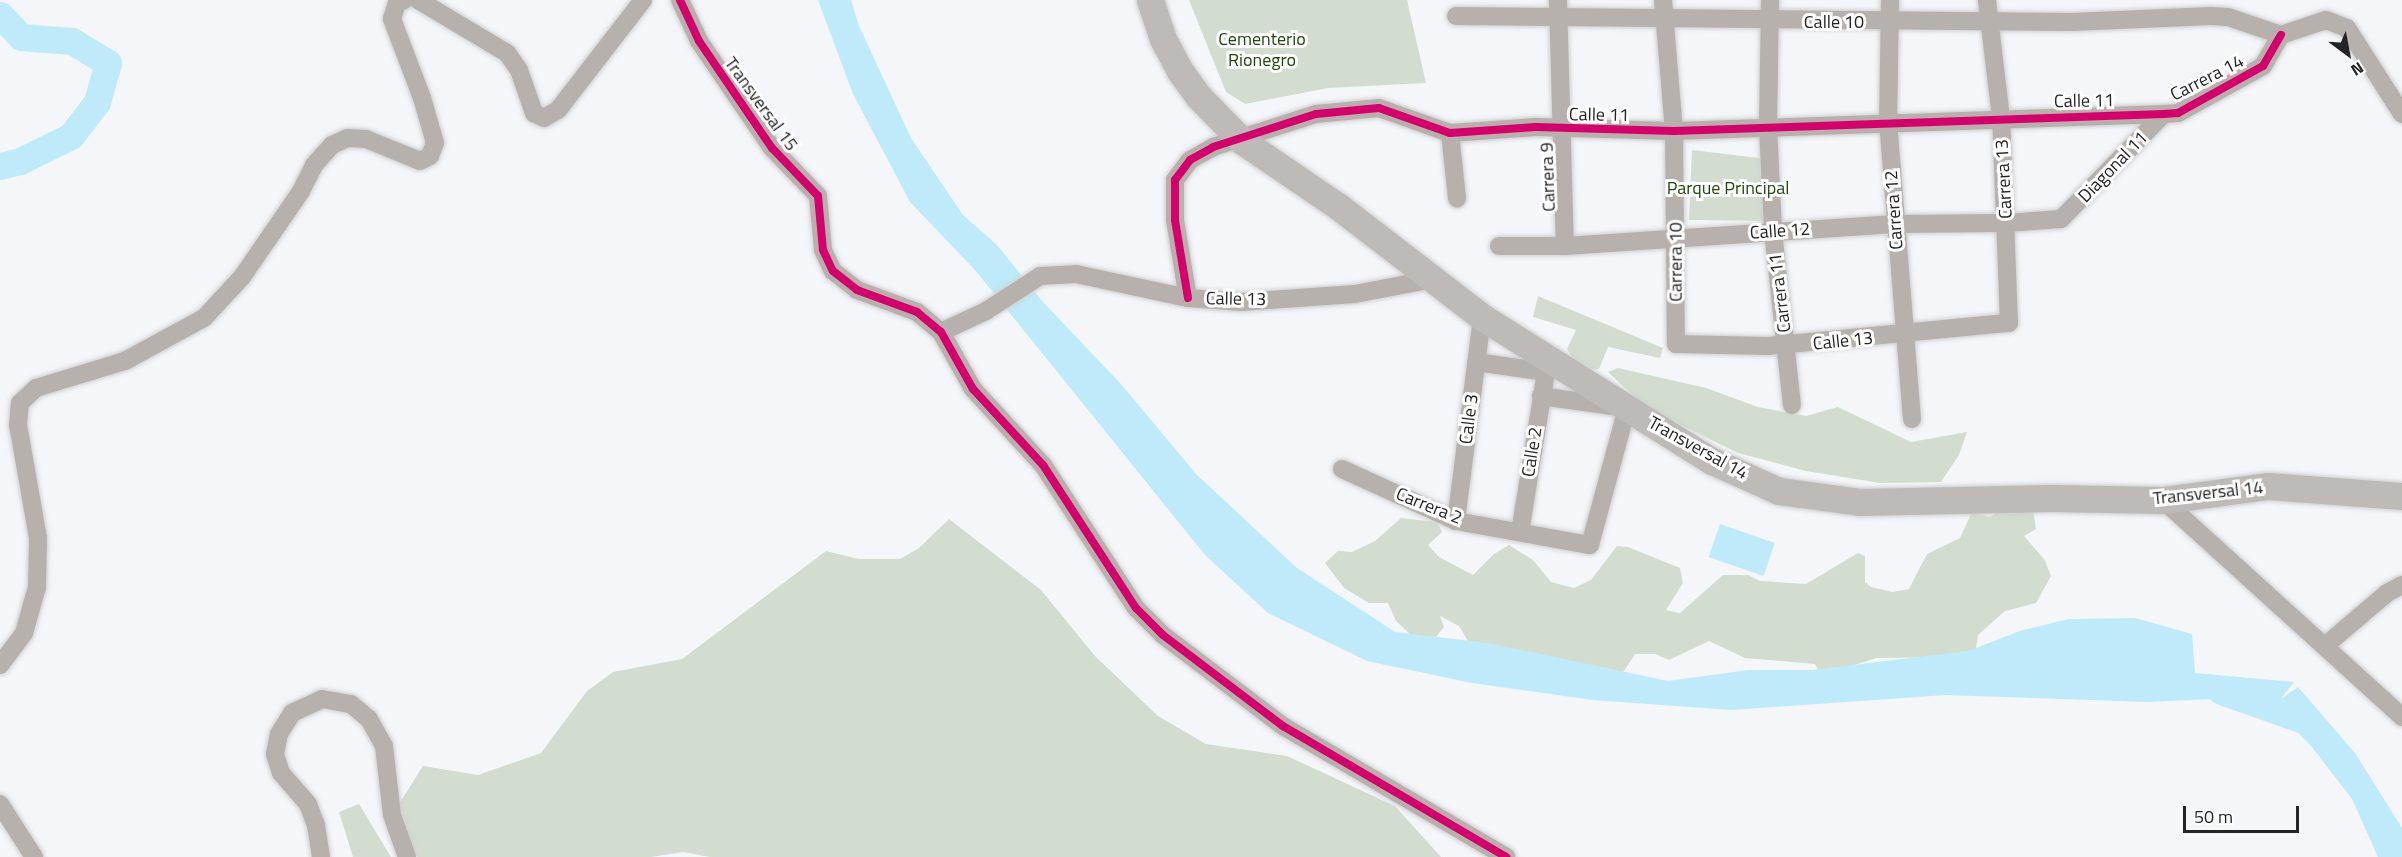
<!DOCTYPE html>
<style>
body{margin:0}
#map{position:relative;width:2402px;height:857px;overflow:hidden;background:#f5f6f9;font-family:"Titillium Web",sans-serif}
div>[style]{position:absolute}
[style*='--x']{left:calc(var(--x)*1px);top:calc(var(--y)*1px);width:calc(var(--w)*1px);rotate:calc(var(--a)*1deg)}
.green>*{inset:0;background:#d2ddcf}
.water>*{inset:0;background:#bfeaf9;transform-origin:0 0}
.river>*{height:27px;margin:-13.5px;padding:0 13.5px;transform-origin:13.5px;border-radius:13.5px;background:#bfeaf9}
.roads{filter:drop-shadow(0 0 2px #d0d0d2) drop-shadow(0 0 2px #d0d0d2)}
.minor>*{height:18px;margin:-9px;padding:0 9px;transform-origin:9px;border-radius:9px;background:#b7b1ae}
.highway>*{height:27px;margin:-13.5px;padding:0 13.5px;transform-origin:13.5px;border-radius:13.5px;background:#bebab7}
.cycleway>*{height:8px;margin:-4px;padding:0 4px;transform-origin:4px;border-radius:4px;background:#d6006c}
span{translate:-50% -50%;white-space:nowrap;text-align:center;line-height:1.15;-webkit-text-stroke:6px #fff;paint-order:stroke}
.street-label{font-size:18px;color:#242426}
.park-label{font-size:18px;color:#20470c}
.north{position:absolute;left:2318px;top:24px;width:60px;height:60px;-webkit-text-stroke:4px #fff;paint-order:stroke;rotate:148deg;font-size:16px;font-weight:700;line-height:24px;text-align:center;color:#242426}
.north::after{content:'';display:block;margin:auto;width:21px;height:27px;background:#242426;clip-path:polygon(50% 0,100% 100%,50% 72%,0 100%)}
.scale{position:absolute;left:2183px;top:806px;width:116px;height:27px;box-sizing:border-box;border:3px solid #242426;border-top:0;padding-left:8px;font-size:18px;line-height:21px;white-space:nowrap;color:#242426;-webkit-text-stroke:4px #fff;paint-order:stroke}
</style>
<div id="map">
<div class="green">
<i style="clip-path:polygon(1189px 0,1407px 0,1426px 83px,1328px 88px,1245px 104px,1226px 92px)"></i>
<i style="clip-path:polygon(1692px 150px,1767px 159px,1774px 221px,1689px 220px)"></i>
<i style="clip-path:polygon(1538px 296px,1663px 348px,1660px 358px,1608px 347px,1599px 369px,1580px 370px,1567px 349px,1576px 330px,1533px 317px)"></i>
<i style="clip-path:polygon(1618px 368px,1706px 388px,1758px 407px,1806px 416px,1838px 407px,1911px 442px,1967px 432px,1959px 455px,1941px 482px,1880px 483px,1806px 471px,1738px 453px,1681px 425px,1638px 400px,1608px 372px)"></i>
<i style="clip-path:polygon(2032px 503px,2036px 529px,2024px 536px,2044px 559px,2051px 576px,2036px 603px,2005px 611px,1978px 635px,1976px 648px,1959px 657px,1876px 658px,1855px 665px,1851px 678px,1822px 677px,1815px 664px,1745px 658px,1709px 641px,1669px 660px,1655px 654px,1635px 654px,1624px 671px,1606px 681px,1468px 641px,1459px 626px,1440px 616px,1444px 627px,1436px 637px,1420px 643px,1396px 621px,1388px 603px,1369px 603px,1344px 588px,1325px 563px,1338px 551px,1352px 552px,1375px 541px,1401px 518px,1437px 522px,1442px 532px,1428px 545px,1439px 557px,1473px 575px,1494px 554px,1509px 545px,1533px 560px,1551px 582px,1574px 588px,1591px 580px,1617px 546px,1628px 547px,1680px 568px,1683px 583px,1666px 610px,1680px 613px,1723px 575px,1748px 575px,1760px 581px,1806px 584px,1858px 553px,1865px 556px,1865px 582px,1871px 587px,1893px 592px,1909px 589px,1927px 554px,1960px 538px,1972px 512px,1989px 517px,2009px 507px)"></i>
<i style="clip-path:polygon(949px 519px,1041px 590px,1095px 656px,1158px 716px,1206px 744px,1287px 756px,1395px 806px,1441px 857px,710px 857px,683px 852px,651px 857px,418px 857px,414px 853px,399px 804px,423px 766px,478px 775px,541px 753px,587px 691px,613px 672px,682px 659px,826px 551px,859px 559px,900px 559px,919px 548px)"></i>
<i style="clip-path:polygon(359px 804px,391px 857px,353px 857px,339px 812px)"></i>
</div>
<div class="water">
<i style="clip-path:polygon(818px 0,851px 0,859px 26px,911px 138px,963px 215px,997px 245px,1043px 302px,1120px 383px,1197px 475px,1297px 568px,1395px 632px,1488px 643px,1668px 681px,1748px 670px,1812px 670px,1968px 651px,2020px 631px,2069px 619px,2135px 618px,2192px 634px,2195px 673px,2294px 682px,2281px 699px,2298px 687px,2355px 753px,2402px 828px,2402px 857px,2378px 857px,2352px 799px,2312px 747px,2272px 706px,2234px 698px,2147px 702px,1946px 695px,1731px 710px,1593px 700px,1472px 683px,1367px 661px,1268px 613px,1205px 555px,975px 270px,910px 202px,853px 94px)"></i>
<i style="left:1720px;top:524px;width:58px;height:35px;rotate:19deg"></i>
</div>
<div class="river">
<i style="--x:0;--y:15;--w:30;--a:46"></i>
<i style="--x:21;--y:37;--w:51;--a:4.5"></i>
<i style="--x:72;--y:41;--w:42;--a:31.4"></i>
<i style="--x:108;--y:63;--w:41;--a:105.8"></i>
<i style="--x:97;--y:102;--w:43;--a:127.4"></i>
<i style="--x:71;--y:136;--w:57;--a:153.9"></i>
<i style="--x:20;--y:161;--w:21;--a:166"></i>
<i style="--x:2221;--y:691;--w:93;--a:19.4"></i>
</div>
<div class="roads">
<div class="minor">
<i style="--x:418;--y:0;--w:104;--a:30.8"></i>
<i style="--x:507;--y:53;--w:21;--a:55"></i>
<i style="--x:519;--y:70;--w:46;--a:70.8"></i>
<i style="--x:534;--y:113;--w:11;--a:27"></i>
<i style="--x:544;--y:118;--w:16;--a:-30"></i>
<i style="--x:558;--y:110;--w:139;--a:-52.3"></i>
<i style="--x:680;--y:0;--w:45;--a:65.1"></i>
<i style="--x:699;--y:41;--w:130;--a:55.7"></i>
<i style="--x:772;--y:148;--w:66;--a:46.2"></i>
<i style="--x:818;--y:196;--w:54;--a:84.7"></i>
<i style="--x:823;--y:250;--w:23;--a:65"></i>
<i style="--x:833;--y:271;--w:31;--a:38"></i>
<i style="--x:857;--y:290;--w:64;--a:20.1"></i>
<i style="--x:917;--y:312;--w:31;--a:40"></i>
<i style="--x:941;--y:332;--w:65;--a:60.7"></i>
<i style="--x:973;--y:389;--w:103;--a:47.4"></i>
<i style="--x:1043;--y:465;--w:171;--a:57"></i>
<i style="--x:1136;--y:608;--w:38;--a:45"></i>
<i style="--x:1163;--y:635;--w:151;--a:37.2"></i>
<i style="--x:1283;--y:726;--w:259;--a:30.4"></i>
<i style="--x:1558;--y:0;--w:246;--a:88.4"></i>
<i style="--x:1663;--y:0;--w:131;--a:85.2"></i>
<i style="--x:1674;--y:131;--w:213;--a:89.5"></i>
<i style="--x:1676;--y:344;--w:92;--a:1.2"></i>
<i style="--x:1768;--y:346;--w:242;--a:-5.5"></i>
<i style="--x:2009;--y:323;--w:205;--a:-92.2"></i>
<i style="--x:2001;--y:118;--w:119;--a:-96.8"></i>
<i style="--x:1770;--y:0;--w:127;--a:90.9"></i>
<i style="--x:1768;--y:127;--w:104;--a:87.2"></i>
<i style="--x:1773;--y:231;--w:175;--a:83.8"></i>
<i style="--x:1890;--y:0;--w:121;--a:90.9"></i>
<i style="--x:1888;--y:121;--w:299;--a:85.4"></i>
<i style="--x:1456;--y:16;--w:616;--a:0.56"></i>
<i style="--x:2072;--y:22;--w:139;--a:-2.5"></i>
<i style="--x:2211;--y:16;--w:17;--a:3"></i>
<i style="--x:2228;--y:17;--w:56;--a:18.8"></i>
<i style="--x:2281;--y:35;--w:47;--a:-18.4"></i>
<i style="--x:2326;--y:20;--w:22;--a:21"></i>
<i style="--x:2347;--y:28;--w:102;--a:57.4"></i>
<i style="--x:1450;--y:133;--w:66;--a:83.9"></i>
<i style="--x:1499;--y:246;--w:66;--a:0"></i>
<i style="--x:1565;--y:246;--w:331;--a:-3.8"></i>
<i style="--x:1895;--y:224;--w:112;--a:-0.5"></i>
<i style="--x:2007;--y:223;--w:54;--a:-4.2"></i>
<i style="--x:2061;--y:219;--w:147;--a:-45.6"></i>
<i style="--x:1188;--y:298;--w:79;--a:-99.5"></i>
<i style="--x:1175;--y:220;--w:40;--a:-90"></i>
<i style="--x:1175;--y:180;--w:25;--a:-53"></i>
<i style="--x:1190;--y:160;--w:26;--a:-29"></i>
<i style="--x:1213;--y:147;--w:108;--a:-17.8"></i>
<i style="--x:1316;--y:114;--w:63;--a:-5.4"></i>
<i style="--x:1379;--y:108;--w:75;--a:19.4"></i>
<i style="--x:1450;--y:133;--w:86;--a:-4"></i>
<i style="--x:1536;--y:127;--w:138;--a:1.7"></i>
<i style="--x:1674;--y:131;--w:490;--a:-2"></i>
<i style="--x:2164;--y:114;--w:14;--a:-4"></i>
<i style="--x:2178;--y:113;--w:97;--a:-28.9"></i>
<i style="--x:2263;--y:66;--w:36;--a:-60"></i>
<i style="--x:941;--y:332;--w:50;--a:-25"></i>
<i style="--x:986;--y:311;--w:64;--a:-32.9"></i>
<i style="--x:1040;--y:276;--w:36;--a:-3"></i>
<i style="--x:1076;--y:274;--w:115;--a:12.1"></i>
<i style="--x:1188;--y:298;--w:53;--a:4.3"></i>
<i style="--x:1241;--y:302;--w:114;--a:-4"></i>
<i style="--x:1355;--y:294;--w:79;--a:-10.9"></i>
<i style="--x:1476;--y:362;--w:71;--a:8.1"></i>
<i style="--x:1546;--y:372;--w:162;--a:99.2"></i>
<i style="--x:1342;--y:469;--w:125;--a:24.5"></i>
<i style="--x:1456;--y:521;--w:136;--a:10.2"></i>
<i style="--x:1590;--y:545;--w:142;--a:-74.9"></i>
<i style="--x:1627;--y:408;--w:87;--a:-172.1"></i>
<i style="--x:2163;--y:500;--w:323;--a:42.2"></i>
<i style="--x:1456;--y:521;--w:206;--a:-82.7"></i>
<i style="--x:2326;--y:645;--w:80;--a:-40.4"></i>
<i style="--x:2387;--y:593;--w:17;--a:-28"></i>
<i style="--x:0;--y:665;--w:40;--a:-53"></i>
<i style="--x:24;--y:633;--w:48;--a:-74.2"></i>
<i style="--x:37;--y:587;--w:49;--a:-88.8"></i>
<i style="--x:38;--y:538;--w:115;--a:-100"></i>
<i style="--x:18;--y:425;--w:22;--a:-85"></i>
<i style="--x:20;--y:403;--w:22;--a:-43"></i>
<i style="--x:36;--y:388;--w:93;--a:-16.9"></i>
<i style="--x:125;--y:361;--w:90;--a:-28.6"></i>
<i style="--x:204;--y:318;--w:56;--a:-47.2"></i>
<i style="--x:242;--y:277;--w:104;--a:-55.5"></i>
<i style="--x:301;--y:191;--w:29;--a:-63"></i>
<i style="--x:314;--y:165;--w:27;--a:-48"></i>
<i style="--x:332;--y:145;--w:17;--a:-24"></i>
<i style="--x:348;--y:138;--w:18;--a:3"></i>
<i style="--x:366;--y:139;--w:58;--a:22.2"></i>
<i style="--x:420;--y:161;--w:11;--a:-27"></i>
<i style="--x:430;--y:156;--w:14;--a:-69"></i>
<i style="--x:435;--y:143;--w:47;--a:-106.1"></i>
<i style="--x:422;--y:98;--w:85;--a:-110.8"></i>
<i style="--x:392;--y:19;--w:17;--a:-73"></i>
<i style="--x:397;--y:3;--w:8;--a:-23"></i>
<i style="--x:0;--y:804;--w:63;--a:57.3"></i>
<i style="--x:321;--y:857;--w:32;--a:-99"></i>
<i style="--x:316;--y:825;--w:22;--a:-111"></i>
<i style="--x:308;--y:804;--w:41;--a:-131.1"></i>
<i style="--x:281;--y:773;--w:20;--a:-108"></i>
<i style="--x:275;--y:754;--w:20;--a:-79"></i>
<i style="--x:279;--y:734;--w:25;--a:-58"></i>
<i style="--x:292;--y:713;--w:33;--a:-25"></i>
<i style="--x:322;--y:699;--w:29;--a:10"></i>
<i style="--x:351;--y:704;--w:23;--a:40"></i>
<i style="--x:369;--y:719;--w:31;--a:61"></i>
<i style="--x:384;--y:746;--w:69;--a:83.4"></i>
<i style="--x:392;--y:815;--w:45;--a:70.3"></i>
</div>
<div class="highway">
<i style="--x:1150;--y:0;--w:41;--a:71.6"></i>
<i style="--x:1163;--y:39;--w:36;--a:62"></i>
<i style="--x:1180;--y:71;--w:31;--a:54"></i>
<i style="--x:1198;--y:96;--w:63;--a:45.6"></i>
<i style="--x:1242;--y:141;--w:117;--a:34.2"></i>
<i style="--x:1339;--y:207;--w:180;--a:37.6"></i>
<i style="--x:1482;--y:317;--w:271;--a:32.1"></i>
<i style="--x:1712;--y:461;--w:73;--a:24.1"></i>
<i style="--x:1779;--y:491;--w:81;--a:7.8"></i>
<i style="--x:1859;--y:502;--w:192;--a:-1.2"></i>
<i style="--x:2051;--y:498;--w:112;--a:1"></i>
<i style="--x:2163;--y:500;--w:106;--a:-7.6"></i>
<i style="--x:2268;--y:486;--w:134;--a:4.3"></i>
</div>
</div>
<div class="cycleway">
<i style="--x:680;--y:0;--w:45;--a:65.1"></i>
<i style="--x:699;--y:41;--w:130;--a:55.7"></i>
<i style="--x:772;--y:148;--w:66;--a:46.2"></i>
<i style="--x:818;--y:196;--w:54;--a:84.7"></i>
<i style="--x:823;--y:250;--w:23;--a:65"></i>
<i style="--x:833;--y:271;--w:31;--a:38"></i>
<i style="--x:857;--y:290;--w:64;--a:20.1"></i>
<i style="--x:917;--y:312;--w:31;--a:40"></i>
<i style="--x:941;--y:332;--w:65;--a:60.7"></i>
<i style="--x:973;--y:389;--w:103;--a:47.4"></i>
<i style="--x:1043;--y:465;--w:171;--a:57"></i>
<i style="--x:1136;--y:608;--w:38;--a:45"></i>
<i style="--x:1163;--y:635;--w:151;--a:37.2"></i>
<i style="--x:1283;--y:726;--w:259;--a:30.4"></i>
<i style="--x:1188;--y:298;--w:79;--a:-99.5"></i>
<i style="--x:1175;--y:220;--w:40;--a:-90"></i>
<i style="--x:1175;--y:180;--w:25;--a:-53"></i>
<i style="--x:1190;--y:160;--w:26;--a:-29"></i>
<i style="--x:1213;--y:147;--w:108;--a:-17.8"></i>
<i style="--x:1316;--y:114;--w:63;--a:-5.4"></i>
<i style="--x:1379;--y:108;--w:75;--a:19.4"></i>
<i style="--x:1450;--y:133;--w:86;--a:-4"></i>
<i style="--x:1536;--y:127;--w:138;--a:1.7"></i>
<i style="--x:1674;--y:131;--w:490;--a:-2"></i>
<i style="--x:2164;--y:114;--w:14;--a:-4"></i>
<i style="--x:2178;--y:113;--w:97;--a:-28.9"></i>
<i style="--x:2263;--y:66;--w:36;--a:-60"></i>
</div>
<div class="street-label">
<span style="left:1834px;top:22px">Calle 10</span>
<span style="left:2207px;top:78px;rotate:-27deg">Carrera 14</span>
<span style="left:2084px;top:101px;rotate:-1deg">Calle 11</span>
<span style="left:761px;top:104px;rotate:54deg">Transversal 15</span>
<span style="left:1599px;top:115px;rotate:1deg">Calle 11</span>
<span style="left:2113px;top:167px;rotate:-46deg">Diagonal 11</span>
<span style="left:1548px;top:177px;rotate:-92deg">Carrera 9</span>
<span style="left:2004px;top:179px;rotate:-93deg">Carrera 13</span>
<span style="left:1894px;top:210px;rotate:-94deg">Carrera 12</span>
<span style="left:1780px;top:231px;rotate:-4deg">Calle 12</span>
<span style="left:1676px;top:262px;rotate:-90deg">Carrera 10</span>
<span style="left:1780px;top:293px;rotate:-97deg">Carrera 11</span>
<span style="left:1236px;top:299px;rotate:1deg">Calle 13</span>
<span style="left:1843px;top:341px;rotate:-6deg">Calle 13</span>
<span style="left:1469px;top:419px;rotate:-83deg">Calle 3</span>
<span style="left:1698px;top:448px;rotate:29deg">Transversal 14</span>
<span style="left:1532px;top:452px;rotate:-81deg">Calle 2</span>
<span style="left:2208px;top:493px;rotate:-6deg">Transversal 14</span>
<span style="left:1429px;top:506px;rotate:22deg">Carrera 2</span>
</div>
<div class="park-label">
<span style="left:1262px;top:50px">Cementerio<br>Rionegro</span>
<span style="left:1728px;top:188px">Parque Principal</span>
</div>
<div class="north">N</div>
<div class="scale">50 m</div>
</div>
